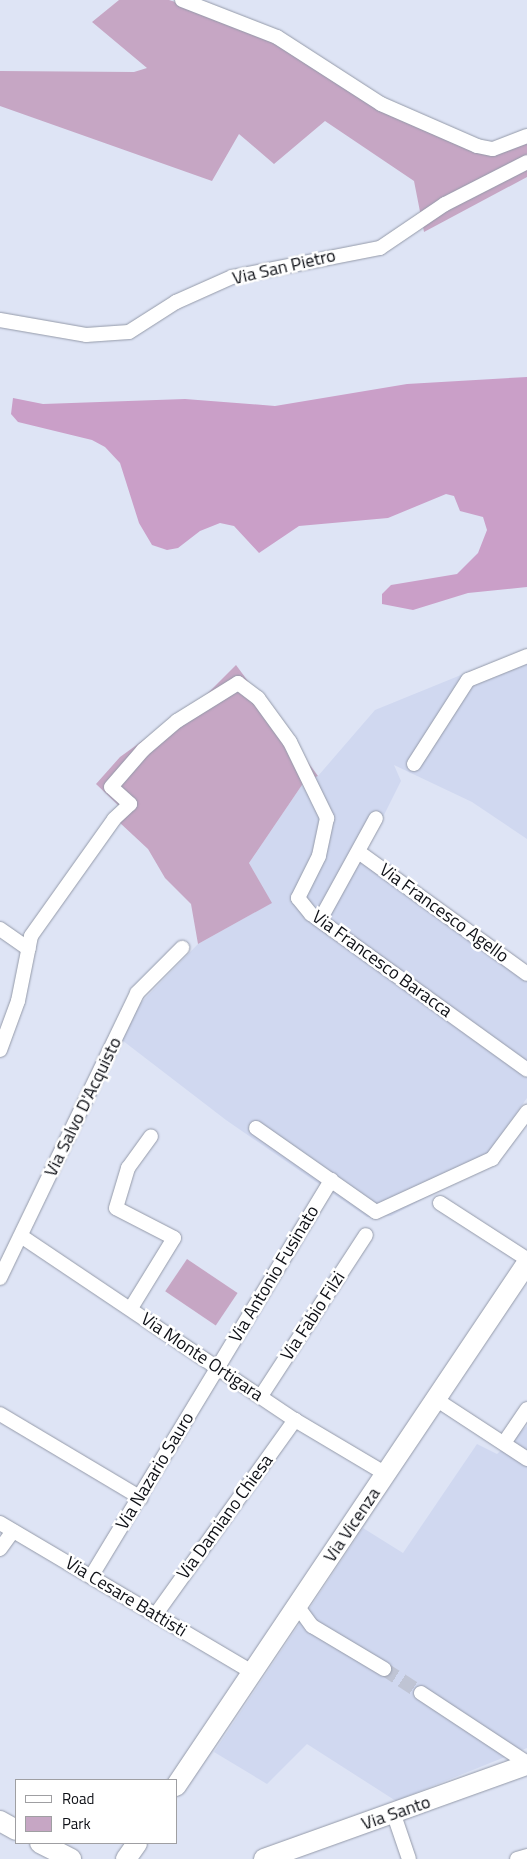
<!DOCTYPE html>
<style>
body{margin:0}
#map{position:relative;width:527px;height:1859px;overflow:hidden;background:#dee4f5;font-family:"Titillium Web",sans-serif}
div>[style]{position:absolute}
[style*='--x']{left:calc(var(--x)*1px);top:calc(var(--y)*1px);width:calc(var(--w)*1px);rotate:calc(var(--a)*1deg)}
.built>*{inset:0;background:#d0d8f0}
.green>*{inset:0;background:#c6a6c4;transform-origin:0 0}
.forest>*{inset:0;background:#ca9fc8}
.street-tunnel>*{height:14px;margin-top:-7px;transform-origin:0;background:repeating-linear-gradient(90deg,#bfc4d4 0 14px,transparent 0 21px)}
.roads{filter:drop-shadow(0 0 1px #949aa9) drop-shadow(0 0 1px #949aa9)}
.street>*{height:14px;margin:-7px;padding:0 7px;transform-origin:7px;border-radius:7px;background:#fff}
.secondary>*{height:20px;margin:-10px;padding:0 10px;transform-origin:10px;border-radius:10px;background:#fff}
span{translate:-50% -50%;white-space:nowrap;text-align:center;line-height:1.15;-webkit-text-stroke:5px #fff;paint-order:stroke}
.street-label{font-size:18px;color:#0e1016}
.legend{position:absolute;left:15px;top:1779px;width:162px;height:65px;box-sizing:border-box;background:#fff;border:1px solid #9f9fa2;margin:0;padding:6px 9px;list-style:none;font-size:15px;color:#0e1016}
.legend li{display:flex;align-items:center;gap:10px;height:25px}
.legend b{width:25px;border:1px solid #9f9fa2}
</style>
<div id="map">
<div class="built">
<i style="clip-path:polygon(527px 660px,527px 839px,472px 802px,394px 765px,401px 781px,366px 851px,527px 969px,527px 1098px,486px 1156px,455px 1182px,391px 1216px,367px 1217px,226px 1120px,118px 1037px,125px 1019px,198px 944px,271px 903px,249px 863px,304px 782px,318px 776px,375px 710px,488px 664px)"></i>
<i style="clip-path:polygon(527px 1426px,527px 1748px,396px 1801px,307px 1744px,267px 1784px,214px 1752px,363px 1528px,403px 1553px,477px 1444px,497px 1454px)"></i>
</div>
<div class="green">
<i style="clip-path:polygon(119px 0,169px 0,229px 19px,471px 147px,527px 135px,527px 177px,424px 232px,414px 181px,325px 121px,274px 164px,239px 134px,212px 181px,0 106px,0 71px,134px 72px,147px 68px,92px 22px)"></i>
<i style="clip-path:polygon(236px 665px,318px 776px,304px 782px,249px 863px,272px 903px,198px 944px,191px 904px,165px 878px,148px 849px,119px 822px,118px 805px,96px 784px,120px 757px,207px 694px)"></i>
<i style="left:187px;top:1259px;width:61px;height:39px;rotate:34deg"></i>
</div>
<div class="forest">
<i style="clip-path:polygon(527px 377px,527px 587px,468px 593px,413px 610px,382px 604px,382px 594px,391px 585px,457px 574px,478px 553px,487px 530px,483px 517px,460px 511px,454px 496px,446px 494px,388px 518px,299px 526px,259px 553px,234px 526px,220px 523px,200px 531px,178px 548px,167px 550px,152px 545px,139px 523px,120px 463px,105px 447px,92px 440px,18px 422px,11px 414px,13px 398px,43px 404px,185px 399px,275px 406px,407px 384px)"></i>
</div>
<div class="street-tunnel">
<i style="--x:384;--y:1669;--w:44;--a:33"></i>
</div>
<div class="roads">
<div class="street">
<i style="--x:182;--y:0;--w:102;--a:21.3"></i>
<i style="--x:277;--y:37;--w:124;--a:32.8"></i>
<i style="--x:381;--y:104;--w:105;--a:23.6"></i>
<i style="--x:477;--y:146;--w:16;--a:11"></i>
<i style="--x:493;--y:149;--w:36;--a:-21"></i>
<i style="--x:0;--y:320;--w:87;--a:9.9"></i>
<i style="--x:86;--y:335;--w:43;--a:-4"></i>
<i style="--x:129;--y:332;--w:56;--a:-32.6"></i>
<i style="--x:176;--y:302;--w:61;--a:-24.1"></i>
<i style="--x:232;--y:277;--w:151;--a:-11.1"></i>
<i style="--x:380;--y:248;--w:78;--a:-34.1"></i>
<i style="--x:445;--y:204;--w:92;--a:-27.1"></i>
<i style="--x:414;--y:764;--w:100;--a:-57.3"></i>
<i style="--x:468;--y:680;--w:64;--a:-22.1"></i>
<i style="--x:360;--y:853;--w:206;--a:35.9"></i>
<i style="--x:320;--y:920;--w:116;--a:-61.2"></i>
<i style="--x:0;--y:929;--w:35;--a:35"></i>
<i style="--x:0;--y:1050;--w:52;--a:-69.8"></i>
<i style="--x:18;--y:1001;--w:66;--a:-78.7"></i>
<i style="--x:31;--y:936;--w:143;--a:-54.6"></i>
<i style="--x:114;--y:819;--w:22;--a:-43"></i>
<i style="--x:130;--y:804;--w:25;--a:-138"></i>
<i style="--x:111;--y:787;--w:49;--a:-49.1"></i>
<i style="--x:143;--y:750;--w:45;--a:-40.5"></i>
<i style="--x:177;--y:721;--w:72;--a:-31.9"></i>
<i style="--x:238;--y:683;--w:25;--a:37"></i>
<i style="--x:258;--y:698;--w:54;--a:54"></i>
<i style="--x:290;--y:742;--w:85;--a:64"></i>
<i style="--x:327;--y:818;--w:39;--a:102"></i>
<i style="--x:319;--y:856;--w:47;--a:116.6"></i>
<i style="--x:298;--y:898;--w:21;--a:51"></i>
<i style="--x:311;--y:914;--w:266;--a:35.8"></i>
<i style="--x:256;--y:1128;--w:146;--a:35"></i>
<i style="--x:376;--y:1212;--w:128;--a:-24.6"></i>
<i style="--x:492;--y:1159;--w:59;--a:-53.3"></i>
<i style="--x:440;--y:1203;--w:103;--a:32.8"></i>
<i style="--x:21;--y:1236;--w:330;--a:33.9"></i>
<i style="--x:295;--y:1420;--w:106;--a:30.7"></i>
<i style="--x:0;--y:1278;--w:316;--a:-64.3"></i>
<i style="--x:137;--y:993;--w:64;--a:-45"></i>
<i style="--x:131;--y:1308;--w:82;--a:-58.4"></i>
<i style="--x:174;--y:1238;--w:65;--a:-152.7"></i>
<i style="--x:116;--y:1208;--w:42;--a:-73.3"></i>
<i style="--x:128;--y:1168;--w:39;--a:-54"></i>
<i style="--x:261;--y:1396;--w:192;--a:-56.9"></i>
<i style="--x:437;--y:1400;--w:108;--a:33.2"></i>
<i style="--x:0;--y:1414;--w:164;--a:30.8"></i>
<i style="--x:504;--y:1443;--w:41;--a:-55.9"></i>
<i style="--x:0;--y:1523;--w:293;--a:30.6"></i>
<i style="--x:0;--y:1549;--w:22;--a:-54"></i>
<i style="--x:92;--y:1575;--w:462;--a:-58.8"></i>
<i style="--x:298;--y:1607;--w:24;--a:54"></i>
<i style="--x:312;--y:1626;--w:84;--a:30.8"></i>
<i style="--x:156;--y:1614;--w:239;--a:-54.4"></i>
<i style="--x:421;--y:1693;--w:127;--a:33.4"></i>
<i style="--x:394;--y:1815;--w:46;--a:71.2"></i>
<i style="--x:517;--y:1859;--w:10;--a:-17"></i>
</div>
<div class="secondary">
<i style="--x:176;--y:1786;--w:630;--a:-56.13"></i>
<i style="--x:0;--y:1821;--w:18;--a:29"></i>
<i style="--x:40;--y:1843;--w:35;--a:27"></i>
<i style="--x:126;--y:1859;--w:19;--a:-55"></i>
<i style="--x:264;--y:1859;--w:279;--a:-19.7"></i>
</div>
</div>
<div class="street-label">
<span style="left:284px;top:267px;rotate:-13deg">Via San Pietro</span>
<span style="left:444px;top:913px;rotate:36deg">Via Francesco Agello</span>
<span style="left:382px;top:964px;rotate:36deg">Via Francesco Baracca</span>
<span style="left:83px;top:1107px;rotate:-64deg">Via Salvo D'Acquisto</span>
<span style="left:274px;top:1274px;rotate:-59deg">Via Antonio Fusinato</span>
<span style="left:313px;top:1316px;rotate:-57deg">Via Fabio Filzi</span>
<span style="left:202px;top:1357px;rotate:34deg">Via Monte Ortigara</span>
<span style="left:155px;top:1471px;rotate:-59deg">Via Nazario Sauro</span>
<span style="left:225px;top:1517px;rotate:-54deg">Via Damiano Chiesa</span>
<span style="left:352px;top:1525px;rotate:-56deg">Via Vicenza</span>
<span style="left:126px;top:1597px;rotate:31deg">Via Cesare Battisti</span>
<span style="left:396px;top:1813px;rotate:-19deg">Via Santo</span>
</div>
<ul class="legend">
<li><b style="height:6px;background:#fff"></b>Road</li>
<li><b style="height:14px;background:#c6a6c4"></b>Park</li>
</ul>
</div>
